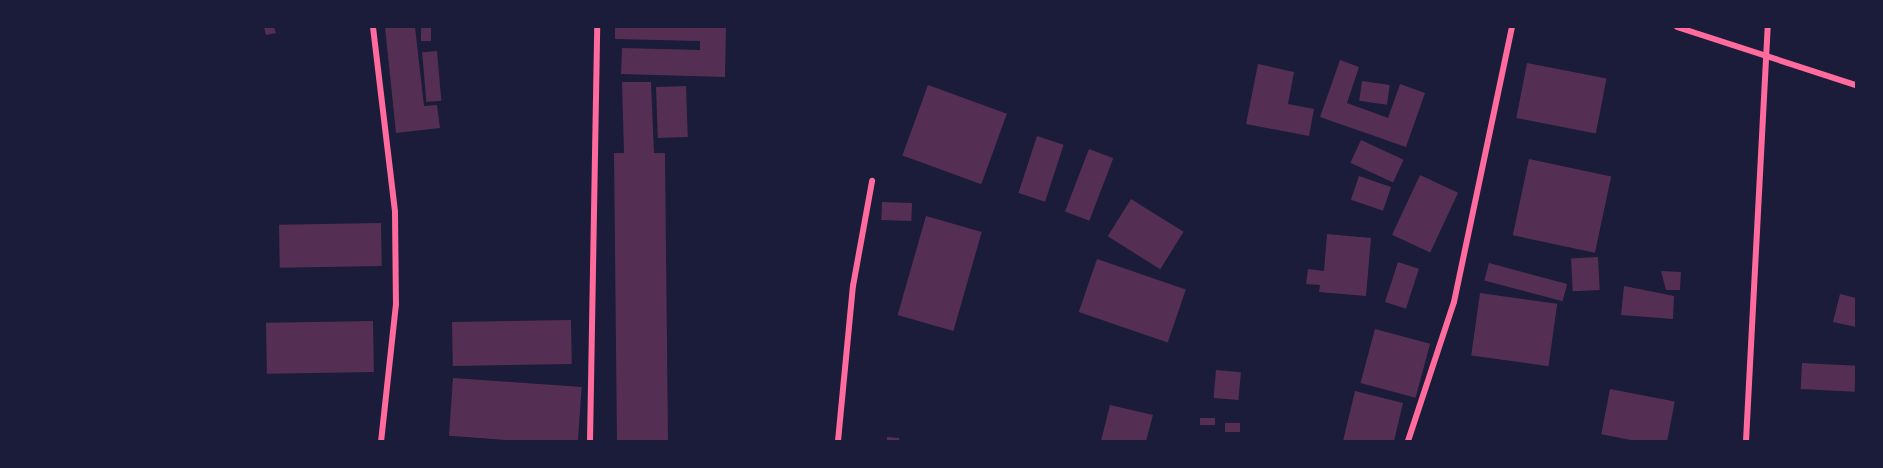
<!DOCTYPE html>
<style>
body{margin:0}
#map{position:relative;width:1883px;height:468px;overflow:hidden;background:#1b1b3a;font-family:Mulish,sans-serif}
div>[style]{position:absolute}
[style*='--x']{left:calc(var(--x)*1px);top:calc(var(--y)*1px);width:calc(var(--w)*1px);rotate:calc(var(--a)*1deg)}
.building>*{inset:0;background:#542f53;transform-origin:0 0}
.minor>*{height:6px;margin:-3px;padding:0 3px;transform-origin:3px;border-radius:3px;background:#ff6b9d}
span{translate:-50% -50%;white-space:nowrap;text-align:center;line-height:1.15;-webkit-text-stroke:4.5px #1b1b3a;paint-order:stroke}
.frame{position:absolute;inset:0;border:28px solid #1b1b3a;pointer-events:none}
</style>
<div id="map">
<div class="building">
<i style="clip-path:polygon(264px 27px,274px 27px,276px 33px,266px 35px)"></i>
<i style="clip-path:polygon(385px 27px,415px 27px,424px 106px,437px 105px,440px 128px,396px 133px)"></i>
<i style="left:421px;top:27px;width:10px;height:14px"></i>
<i style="clip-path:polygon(615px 27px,726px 27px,725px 77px,621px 74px,622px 48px,700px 50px,700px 41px,615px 39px)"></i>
<i style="left:437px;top:51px;width:50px;height:15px;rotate:85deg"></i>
<i style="clip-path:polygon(1340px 60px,1359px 67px,1347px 103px,1388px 118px,1400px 84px,1425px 93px,1406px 147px,1320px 117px)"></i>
<i style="left:1527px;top:63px;width:81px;height:56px;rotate:11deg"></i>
<i style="clip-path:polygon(1258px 64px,1294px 72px,1288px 104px,1314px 109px,1309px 136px,1246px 124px)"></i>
<i style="left:1362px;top:81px;width:28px;height:20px;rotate:8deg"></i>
<i style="clip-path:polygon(622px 82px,651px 82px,654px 153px,665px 153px,668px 441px,617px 441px,614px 153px,624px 153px)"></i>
<i style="left:928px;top:85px;width:84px;height:75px;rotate:20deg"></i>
<i style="left:686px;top:86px;width:51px;height:30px;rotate:88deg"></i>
<i style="left:1037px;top:136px;width:28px;height:60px;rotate:18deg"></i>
<i style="left:1361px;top:140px;width:47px;height:25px;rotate:25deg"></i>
<i style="left:1089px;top:149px;width:26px;height:67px;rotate:21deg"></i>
<i style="left:1529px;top:159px;width:84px;height:78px;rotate:12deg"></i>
<i style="left:1420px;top:175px;width:42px;height:66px;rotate:25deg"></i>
<i style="left:1359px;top:176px;width:34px;height:25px;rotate:19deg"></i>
<i style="left:1131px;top:199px;width:62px;height:44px;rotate:32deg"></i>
<i style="left:882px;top:202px;width:30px;height:18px;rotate:2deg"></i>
<i style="left:926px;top:216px;width:58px;height:103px;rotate:16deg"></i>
<i style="left:381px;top:223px;width:43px;height:102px;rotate:89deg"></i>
<i style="clip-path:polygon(1327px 234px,1371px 238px,1366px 296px,1319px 292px,1320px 285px,1306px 284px,1308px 269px,1324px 271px)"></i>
<i style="left:1598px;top:257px;width:33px;height:27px;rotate:87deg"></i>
<i style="left:1097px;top:259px;width:94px;height:56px;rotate:19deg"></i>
<i style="left:1398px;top:262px;width:22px;height:42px;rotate:18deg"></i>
<i style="left:1489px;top:263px;width:81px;height:18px;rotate:15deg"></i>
<i style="clip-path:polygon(1661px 271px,1681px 272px,1680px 290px,1666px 290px)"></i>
<i style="clip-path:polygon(1624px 286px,1674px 296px,1673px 319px,1621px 315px)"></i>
<i style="left:1480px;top:293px;width:78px;height:63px;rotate:8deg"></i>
<i style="clip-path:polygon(1840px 294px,1856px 298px,1856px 327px,1833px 322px)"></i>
<i style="left:571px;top:320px;width:44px;height:119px;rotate:89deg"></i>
<i style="left:373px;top:321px;width:51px;height:107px;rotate:89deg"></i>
<i style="left:1375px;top:329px;width:57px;height:56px;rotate:15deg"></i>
<i style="left:1802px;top:363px;width:54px;height:26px;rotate:3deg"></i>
<i style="left:1216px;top:370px;width:25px;height:28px;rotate:5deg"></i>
<i style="left:453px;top:378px;width:129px;height:58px;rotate:4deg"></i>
<i style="left:1610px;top:389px;width:66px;height:46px;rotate:11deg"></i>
<i style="clip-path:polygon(1355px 391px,1403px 403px,1394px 441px,1343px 441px)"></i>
<i style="clip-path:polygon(1110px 405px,1153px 415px,1146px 441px,1101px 441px)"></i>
<i style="left:1200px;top:418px;width:15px;height:7px"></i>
<i style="left:1225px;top:423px;width:15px;height:9px"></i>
<i style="clip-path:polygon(887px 437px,899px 438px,899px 441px,887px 441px)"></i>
</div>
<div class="minor">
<i style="--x:373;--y:27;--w:186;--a:83.2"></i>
<i style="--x:395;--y:212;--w:92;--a:89.4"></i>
<i style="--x:396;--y:304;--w:138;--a:96.2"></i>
<i style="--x:1677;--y:27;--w:188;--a:18"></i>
<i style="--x:590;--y:441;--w:414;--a:-89"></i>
<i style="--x:838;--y:441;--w:156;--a:-84.5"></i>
<i style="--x:853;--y:286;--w:107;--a:-79.7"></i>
<i style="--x:1408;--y:441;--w:146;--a:-71.7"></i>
<i style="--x:1454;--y:302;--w:281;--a:-78.1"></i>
<i style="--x:1746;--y:441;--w:415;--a:-87"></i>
</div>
<div class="frame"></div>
</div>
